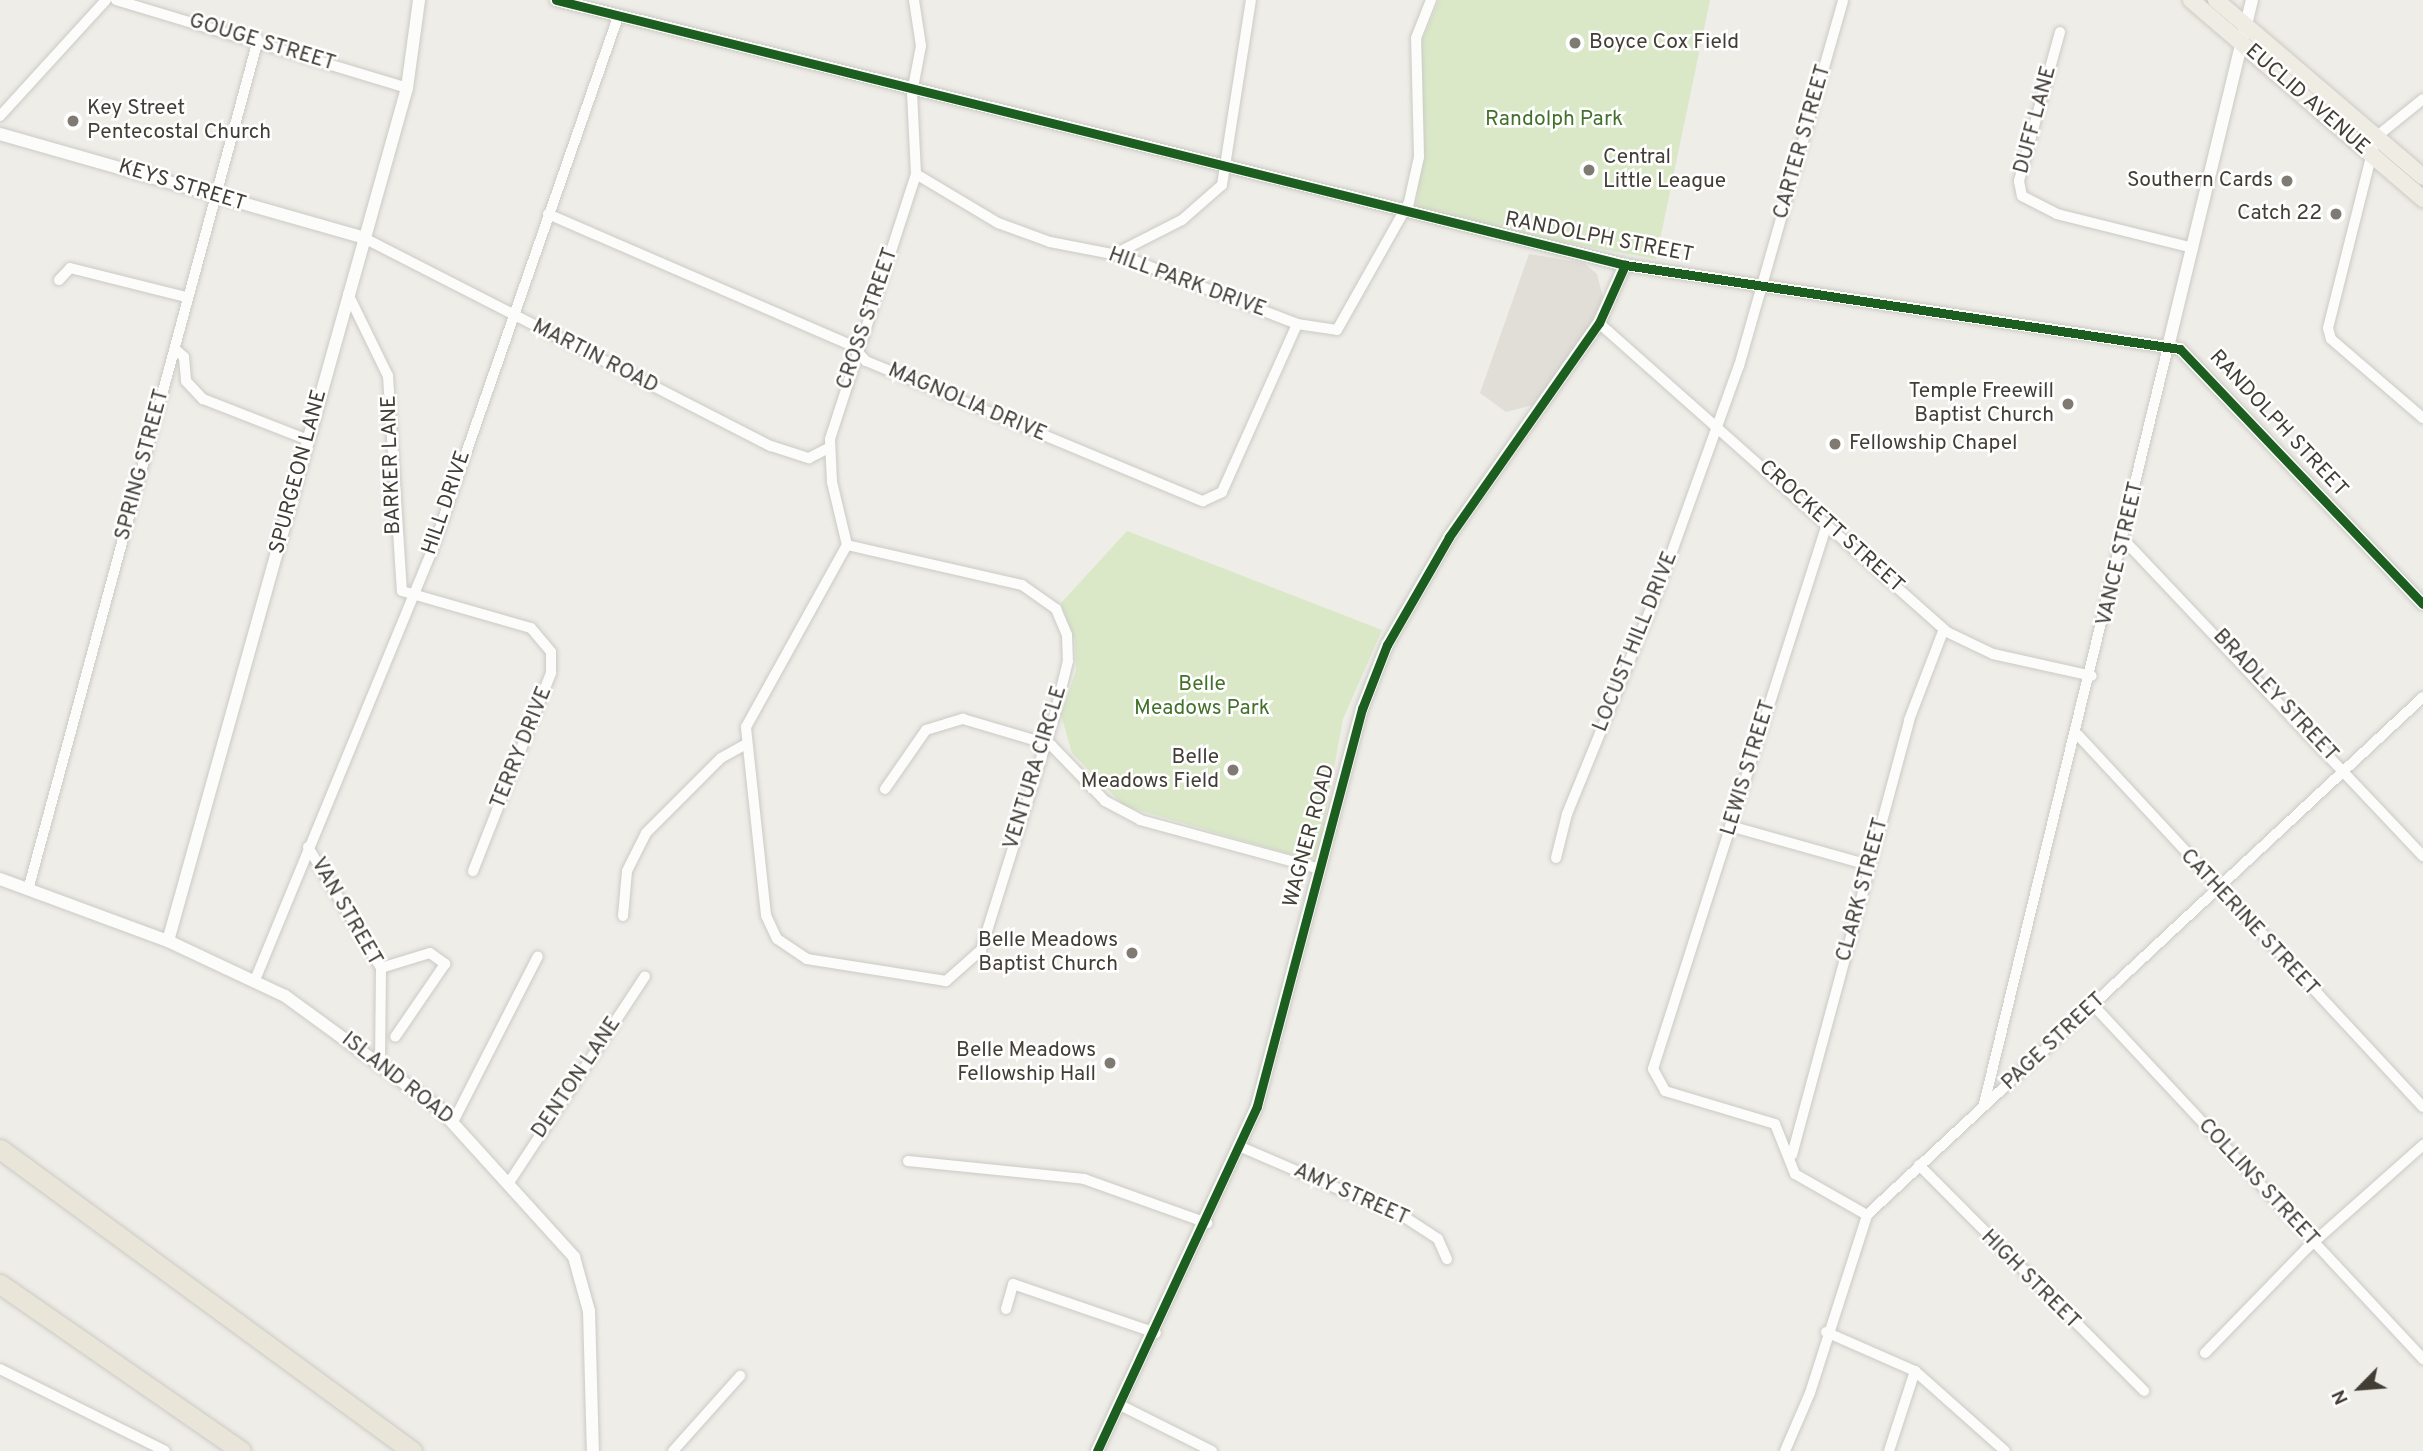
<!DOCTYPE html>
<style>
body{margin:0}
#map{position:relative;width:2423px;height:1451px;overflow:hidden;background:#eeede7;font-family:Overpass,sans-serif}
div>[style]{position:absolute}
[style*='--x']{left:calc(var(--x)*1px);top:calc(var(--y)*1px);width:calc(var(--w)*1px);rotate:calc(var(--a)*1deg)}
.industrial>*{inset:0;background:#e1ded8}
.green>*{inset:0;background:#dae8c8}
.roads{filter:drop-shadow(0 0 2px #cccac5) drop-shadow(0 0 2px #cccac5)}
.minor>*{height:10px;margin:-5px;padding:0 5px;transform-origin:5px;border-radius:5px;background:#fcfcfb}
.tertiary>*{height:12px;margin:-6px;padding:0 6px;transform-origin:6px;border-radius:6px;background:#fcfcfb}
.primary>*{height:16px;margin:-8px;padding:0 8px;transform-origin:8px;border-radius:8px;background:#efece3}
.motorway>*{height:19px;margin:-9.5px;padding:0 9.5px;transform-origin:9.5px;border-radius:9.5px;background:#eae5d9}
.cycleway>*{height:9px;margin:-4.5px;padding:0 4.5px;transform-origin:4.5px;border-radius:4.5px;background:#1b5e20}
.dots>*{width:19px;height:19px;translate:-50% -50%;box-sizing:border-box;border:4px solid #fff;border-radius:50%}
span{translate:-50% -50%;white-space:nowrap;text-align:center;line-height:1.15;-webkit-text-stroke:5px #fff;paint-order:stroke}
.street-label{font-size:21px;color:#433e35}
.poi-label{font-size:21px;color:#433e35}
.left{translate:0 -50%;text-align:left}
.right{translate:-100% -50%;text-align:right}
.park-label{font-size:21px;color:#43712c}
.north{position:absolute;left:2325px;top:1353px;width:70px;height:70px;-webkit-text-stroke:5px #fff;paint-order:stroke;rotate:245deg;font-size:19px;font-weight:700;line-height:28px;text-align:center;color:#433e35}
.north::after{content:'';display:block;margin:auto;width:24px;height:32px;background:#433e35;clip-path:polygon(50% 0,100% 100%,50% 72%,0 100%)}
</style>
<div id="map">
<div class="industrial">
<i style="clip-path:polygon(1529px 254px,1584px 263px,1597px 274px,1603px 297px,1600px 313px,1533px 405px,1506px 412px,1480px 393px)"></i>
</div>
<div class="green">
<i style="clip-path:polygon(1439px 0,1710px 0,1656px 259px,1516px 234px,1416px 207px,1424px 145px,1420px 46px)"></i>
<i style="clip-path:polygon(1127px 531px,1382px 630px,1343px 719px,1318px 855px,1310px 860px,1124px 806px,1072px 753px,1061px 715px,1076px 671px,1075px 641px,1061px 603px)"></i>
</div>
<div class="roads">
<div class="minor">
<i style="--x:116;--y:0;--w:304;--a:16.8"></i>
<i style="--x:2060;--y:32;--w:155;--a:105.4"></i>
<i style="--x:2019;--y:181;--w:15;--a:79"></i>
<i style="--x:2022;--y:196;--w:39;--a:27"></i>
<i style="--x:2057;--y:214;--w:140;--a:14"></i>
<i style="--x:2423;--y:99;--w:60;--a:141"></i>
<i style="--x:2376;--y:137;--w:197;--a:104.1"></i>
<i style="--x:2328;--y:328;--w:11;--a:75"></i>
<i style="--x:2331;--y:339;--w:121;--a:40.7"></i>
<i style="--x:0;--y:116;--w:157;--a:-47.6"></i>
<i style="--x:916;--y:174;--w:96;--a:30.9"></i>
<i style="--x:998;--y:223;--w:55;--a:20.1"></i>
<i style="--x:1050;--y:242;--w:73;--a:11"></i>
<i style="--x:1122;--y:256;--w:188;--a:21.2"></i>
<i style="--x:1297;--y:324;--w:40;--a:8.5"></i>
<i style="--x:1337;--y:330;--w:147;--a:-60.6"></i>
<i style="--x:1409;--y:202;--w:46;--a:-77.5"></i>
<i style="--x:1419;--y:157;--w:119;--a:-91.4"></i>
<i style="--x:1416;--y:38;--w:41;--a:-68.5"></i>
<i style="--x:548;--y:214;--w:330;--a:23.4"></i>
<i style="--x:851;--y:345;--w:22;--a:47"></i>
<i style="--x:866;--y:361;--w:365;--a:22.6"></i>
<i style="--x:1203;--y:501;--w:21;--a:-25"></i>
<i style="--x:1222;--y:492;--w:184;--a:-65.9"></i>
<i style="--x:364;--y:238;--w:457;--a:27.1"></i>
<i style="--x:771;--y:446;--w:40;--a:18"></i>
<i style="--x:809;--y:458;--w:22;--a:-27"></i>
<i style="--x:1115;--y:254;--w:75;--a:-26.9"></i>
<i style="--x:1182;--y:220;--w:53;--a:-41.2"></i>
<i style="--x:1222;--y:185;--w:187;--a:-81.1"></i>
<i style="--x:59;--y:280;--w:16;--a:-47"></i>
<i style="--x:70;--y:268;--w:120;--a:14"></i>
<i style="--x:348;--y:294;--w:91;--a:64"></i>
<i style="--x:388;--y:376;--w:215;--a:86.3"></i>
<i style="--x:402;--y:591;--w:134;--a:16"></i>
<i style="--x:531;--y:628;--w:31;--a:50"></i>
<i style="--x:551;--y:652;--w:21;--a:90"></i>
<i style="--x:551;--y:673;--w:213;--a:111.5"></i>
<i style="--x:1599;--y:323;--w:465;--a:41.6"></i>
<i style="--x:1947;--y:632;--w:51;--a:25.6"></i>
<i style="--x:1993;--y:654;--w:101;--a:12.5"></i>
<i style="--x:175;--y:349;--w:12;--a:42"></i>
<i style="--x:184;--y:357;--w:24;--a:85"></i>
<i style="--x:186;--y:381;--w:25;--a:47"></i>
<i style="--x:203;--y:399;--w:113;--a:21.3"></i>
<i style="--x:1827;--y:524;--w:572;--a:107.71"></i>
<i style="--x:1653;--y:1069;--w:25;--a:61"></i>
<i style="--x:1665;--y:1091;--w:115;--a:16.7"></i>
<i style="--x:1775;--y:1124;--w:54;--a:68.2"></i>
<i style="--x:1795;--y:1174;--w:83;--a:29.7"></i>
<i style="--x:2124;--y:540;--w:435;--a:46.6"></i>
<i style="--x:847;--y:545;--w:180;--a:12.9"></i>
<i style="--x:1022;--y:585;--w:42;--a:35.2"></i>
<i style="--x:1056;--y:609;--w:28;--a:67"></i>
<i style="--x:1067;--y:635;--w:26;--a:88"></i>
<i style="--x:1068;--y:661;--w:55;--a:103.8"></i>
<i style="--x:1055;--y:714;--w:247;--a:107.4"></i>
<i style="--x:981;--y:950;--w:47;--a:138.5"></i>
<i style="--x:946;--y:981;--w:141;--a:-171"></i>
<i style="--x:807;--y:959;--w:36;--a:-146"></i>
<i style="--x:777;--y:939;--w:26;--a:-115"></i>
<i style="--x:766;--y:915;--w:189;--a:-96.1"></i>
<i style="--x:746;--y:727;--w:208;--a:-61"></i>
<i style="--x:847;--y:545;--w:65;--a:-103.4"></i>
<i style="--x:832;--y:482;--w:43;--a:-92.7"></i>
<i style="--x:830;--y:439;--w:279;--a:-72"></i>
<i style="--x:916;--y:174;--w:81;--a:-92.8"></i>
<i style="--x:912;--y:93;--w:48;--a:-79.2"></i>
<i style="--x:921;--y:46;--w:47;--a:-98.7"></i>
<i style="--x:2078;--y:735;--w:507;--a:47.16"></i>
<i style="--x:885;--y:789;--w:72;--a:-55.2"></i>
<i style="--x:926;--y:730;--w:39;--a:-17"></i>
<i style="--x:963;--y:719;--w:92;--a:16.5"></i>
<i style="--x:1051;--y:745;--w:78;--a:46"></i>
<i style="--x:1105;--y:801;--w:40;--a:28"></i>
<i style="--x:1140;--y:820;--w:187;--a:15.2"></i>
<i style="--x:1730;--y:826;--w:144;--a:15.7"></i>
<i style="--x:308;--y:847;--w:141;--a:58.9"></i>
<i style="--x:381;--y:968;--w:93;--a:90.6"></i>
<i style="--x:1556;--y:858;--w:45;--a:-76"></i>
<i style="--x:1567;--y:814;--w:235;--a:-67.8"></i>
<i style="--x:1656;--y:596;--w:245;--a:-70.2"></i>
<i style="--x:1739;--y:366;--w:380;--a:-74.1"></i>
<i style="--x:28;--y:890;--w:881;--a:-74.86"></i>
<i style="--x:623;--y:916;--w:45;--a:-84.9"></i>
<i style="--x:627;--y:871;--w:42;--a:-63.4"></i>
<i style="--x:646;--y:833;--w:106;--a:-45"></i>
<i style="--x:721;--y:758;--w:26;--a:-29"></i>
<i style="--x:381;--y:968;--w:51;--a:-17"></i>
<i style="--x:430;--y:953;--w:19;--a:36"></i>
<i style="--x:445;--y:964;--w:88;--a:124.4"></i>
<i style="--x:255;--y:980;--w:464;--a:-67.6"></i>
<i style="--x:432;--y:551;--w:565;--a:-70.8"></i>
<i style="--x:2094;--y:1006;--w:483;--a:47"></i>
<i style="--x:1984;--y:1104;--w:779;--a:-76.34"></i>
<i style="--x:453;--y:1122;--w:186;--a:-62.9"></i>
<i style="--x:1241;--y:1147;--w:180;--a:23.3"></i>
<i style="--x:1406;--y:1218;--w:38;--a:33"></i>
<i style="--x:1438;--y:1239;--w:22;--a:66"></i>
<i style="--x:1792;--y:1155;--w:450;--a:-74.9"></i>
<i style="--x:1909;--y:720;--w:97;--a:-69"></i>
<i style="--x:908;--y:1161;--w:177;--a:5.8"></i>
<i style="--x:1084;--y:1179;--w:131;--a:19.7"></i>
<i style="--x:1919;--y:1165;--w:319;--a:45.1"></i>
<i style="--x:510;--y:1181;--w:245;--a:-56.6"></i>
<i style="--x:1006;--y:1309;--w:26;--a:-74"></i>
<i style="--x:1013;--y:1284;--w:151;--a:18.9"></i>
<i style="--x:1826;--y:1332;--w:97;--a:23.7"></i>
<i style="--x:1915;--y:1371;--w:120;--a:41.6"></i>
<i style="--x:2205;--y:1353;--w:145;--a:-45.8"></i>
<i style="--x:2306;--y:1249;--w:157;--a:-41.6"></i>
<i style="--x:0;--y:1369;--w:184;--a:26.4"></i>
<i style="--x:1120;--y:1405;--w:103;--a:26.6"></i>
<i style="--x:673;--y:1451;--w:101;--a:-48.2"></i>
<i style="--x:1785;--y:1451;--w:63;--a:-66.7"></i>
<i style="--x:1810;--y:1393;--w:187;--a:-72.2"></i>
<i style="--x:1867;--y:1215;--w:760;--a:-42.97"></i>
<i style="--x:1889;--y:1451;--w:84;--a:-72"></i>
</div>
<div class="tertiary">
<i style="--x:556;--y:0;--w:1101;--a:13.92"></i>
<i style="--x:1625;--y:265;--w:561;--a:8.61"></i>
<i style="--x:2180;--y:349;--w:352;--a:46.4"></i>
<i style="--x:0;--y:134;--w:379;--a:15.9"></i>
<i style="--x:2168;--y:347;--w:357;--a:-76.4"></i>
<i style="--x:0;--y:879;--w:179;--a:20.3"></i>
<i style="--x:168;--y:941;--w:129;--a:25.2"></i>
<i style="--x:285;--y:996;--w:192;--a:36.1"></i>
<i style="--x:440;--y:1109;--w:200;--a:47.8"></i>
<i style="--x:574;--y:1257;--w:56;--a:74.5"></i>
<i style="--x:589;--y:1311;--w:140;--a:88.4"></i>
<i style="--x:168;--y:941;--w:886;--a:-74.35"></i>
<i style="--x:407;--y:88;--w:89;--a:-82.2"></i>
<i style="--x:1097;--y:1451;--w:380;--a:-65.1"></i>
<i style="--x:1257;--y:1106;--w:411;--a:-75.2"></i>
<i style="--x:1362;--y:709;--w:69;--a:-68.7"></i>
<i style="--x:1387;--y:645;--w:125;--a:-60.1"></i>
<i style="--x:1449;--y:537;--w:261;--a:-55"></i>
<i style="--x:1599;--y:323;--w:64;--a:-65.9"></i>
</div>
<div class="primary">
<i style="--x:2191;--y:0;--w:306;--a:40.6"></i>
<i style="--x:2216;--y:0;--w:272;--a:40.5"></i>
</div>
<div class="motorway">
<i style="--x:0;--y:1149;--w:511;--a:36.24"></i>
<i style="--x:0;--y:1284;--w:293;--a:34.7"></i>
</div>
</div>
<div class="cycleway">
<i style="--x:556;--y:0;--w:1101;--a:13.92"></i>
<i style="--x:1625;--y:265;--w:561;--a:8.61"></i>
<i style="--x:2180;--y:349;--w:352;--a:46.4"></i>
<i style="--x:1097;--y:1451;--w:380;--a:-65.1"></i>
<i style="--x:1257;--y:1106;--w:411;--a:-75.2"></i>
<i style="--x:1362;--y:709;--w:69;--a:-68.7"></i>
<i style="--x:1387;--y:645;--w:125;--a:-60.1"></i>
<i style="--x:1449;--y:537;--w:261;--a:-55"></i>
<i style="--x:1599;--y:323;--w:64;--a:-65.9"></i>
</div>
<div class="dots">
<i style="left:1575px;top:43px;background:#7f7b73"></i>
<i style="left:73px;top:121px;background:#7f7b73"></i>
<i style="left:1589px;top:170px;background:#7f7b73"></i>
<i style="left:2287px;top:181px;background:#7f7b73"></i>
<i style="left:2336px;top:214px;background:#7f7b73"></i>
<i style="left:2068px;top:404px;background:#7f7b73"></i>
<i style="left:1835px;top:444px;background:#7f7b73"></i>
<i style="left:1233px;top:770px;background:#7f7b73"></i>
<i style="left:1132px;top:953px;background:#7f7b73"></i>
<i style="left:1110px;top:1063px;background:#7f7b73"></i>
</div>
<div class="street-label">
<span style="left:262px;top:43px;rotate:17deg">GOUGE STREET</span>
<span style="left:2307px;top:100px;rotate:41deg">EUCLID AVENUE</span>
<span style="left:2036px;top:120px;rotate:-75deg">DUFF LANE</span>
<span style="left:1803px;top:142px;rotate:-74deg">CARTER STREET</span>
<span style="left:182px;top:186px;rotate:17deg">KEYS STREET</span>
<span style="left:1599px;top:238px;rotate:11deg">RANDOLPH STREET</span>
<span style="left:1187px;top:283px;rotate:20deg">HILL PARK DRIVE</span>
<span style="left:868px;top:319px;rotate:-71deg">CROSS STREET</span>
<span style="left:595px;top:357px;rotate:27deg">MARTIN ROAD</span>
<span style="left:967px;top:403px;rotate:23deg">MAGNOLIA DRIVE</span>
<span style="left:2278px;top:424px;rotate:47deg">RANDOLPH STREET</span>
<span style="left:143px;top:465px;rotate:-75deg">SPRING STREET</span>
<span style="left:392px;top:465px;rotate:-92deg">BARKER LANE</span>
<span style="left:299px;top:472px;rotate:-75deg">SPURGEON LANE</span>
<span style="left:447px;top:503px;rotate:-71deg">HILL DRIVE</span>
<span style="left:1831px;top:527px;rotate:42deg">CROCKETT STREET</span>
<span style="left:2121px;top:554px;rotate:-77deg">VANCE STREET</span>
<span style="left:1636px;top:642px;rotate:-68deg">LOCUST HILL DRIVE</span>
<span style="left:2275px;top:696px;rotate:47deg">BRADLEY STREET</span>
<span style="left:522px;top:748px;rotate:-68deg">TERRY DRIVE</span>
<span style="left:1036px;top:768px;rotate:-73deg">VENTURA CIRCLE</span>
<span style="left:1749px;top:768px;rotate:-73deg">LEWIS STREET</span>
<span style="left:1310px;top:836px;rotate:-75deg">WAGNER ROAD</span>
<span style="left:1863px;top:890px;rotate:-75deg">CLARK STREET</span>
<span style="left:346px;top:912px;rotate:60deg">VAN STREET</span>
<span style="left:2249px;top:923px;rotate:47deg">CATHERINE STREET</span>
<span style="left:2054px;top:1042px;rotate:-43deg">PAGE STREET</span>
<span style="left:577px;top:1078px;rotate:-56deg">DENTON LANE</span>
<span style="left:397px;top:1079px;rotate:38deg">ISLAND ROAD</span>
<span style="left:2258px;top:1183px;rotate:47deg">COLLINS STREET</span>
<span style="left:1351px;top:1195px;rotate:24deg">AMY STREET</span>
<span style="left:2030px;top:1280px;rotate:45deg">HIGH STREET</span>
</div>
<div class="poi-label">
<span class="left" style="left:1589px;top:43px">Boyce Cox Field</span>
<span class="left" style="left:87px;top:121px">Key Street<br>Pentecostal Church</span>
<span class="left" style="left:1603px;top:170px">Central<br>Little League</span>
<span class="right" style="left:2273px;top:181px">Southern Cards</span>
<span class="right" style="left:2322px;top:214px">Catch 22</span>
<span class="right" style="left:2054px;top:404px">Temple Freewill<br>Baptist Church</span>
<span class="left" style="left:1849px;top:444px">Fellowship Chapel</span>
<span class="right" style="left:1219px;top:770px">Belle<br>Meadows Field</span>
<span class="right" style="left:1118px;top:953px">Belle Meadows<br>Baptist Church</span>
<span class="right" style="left:1096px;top:1063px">Belle Meadows<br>Fellowship Hall</span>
</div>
<div class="park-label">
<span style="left:1554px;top:120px">Randolph Park</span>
<span style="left:1202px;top:697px">Belle<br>Meadows Park</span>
</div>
<div class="north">N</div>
</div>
